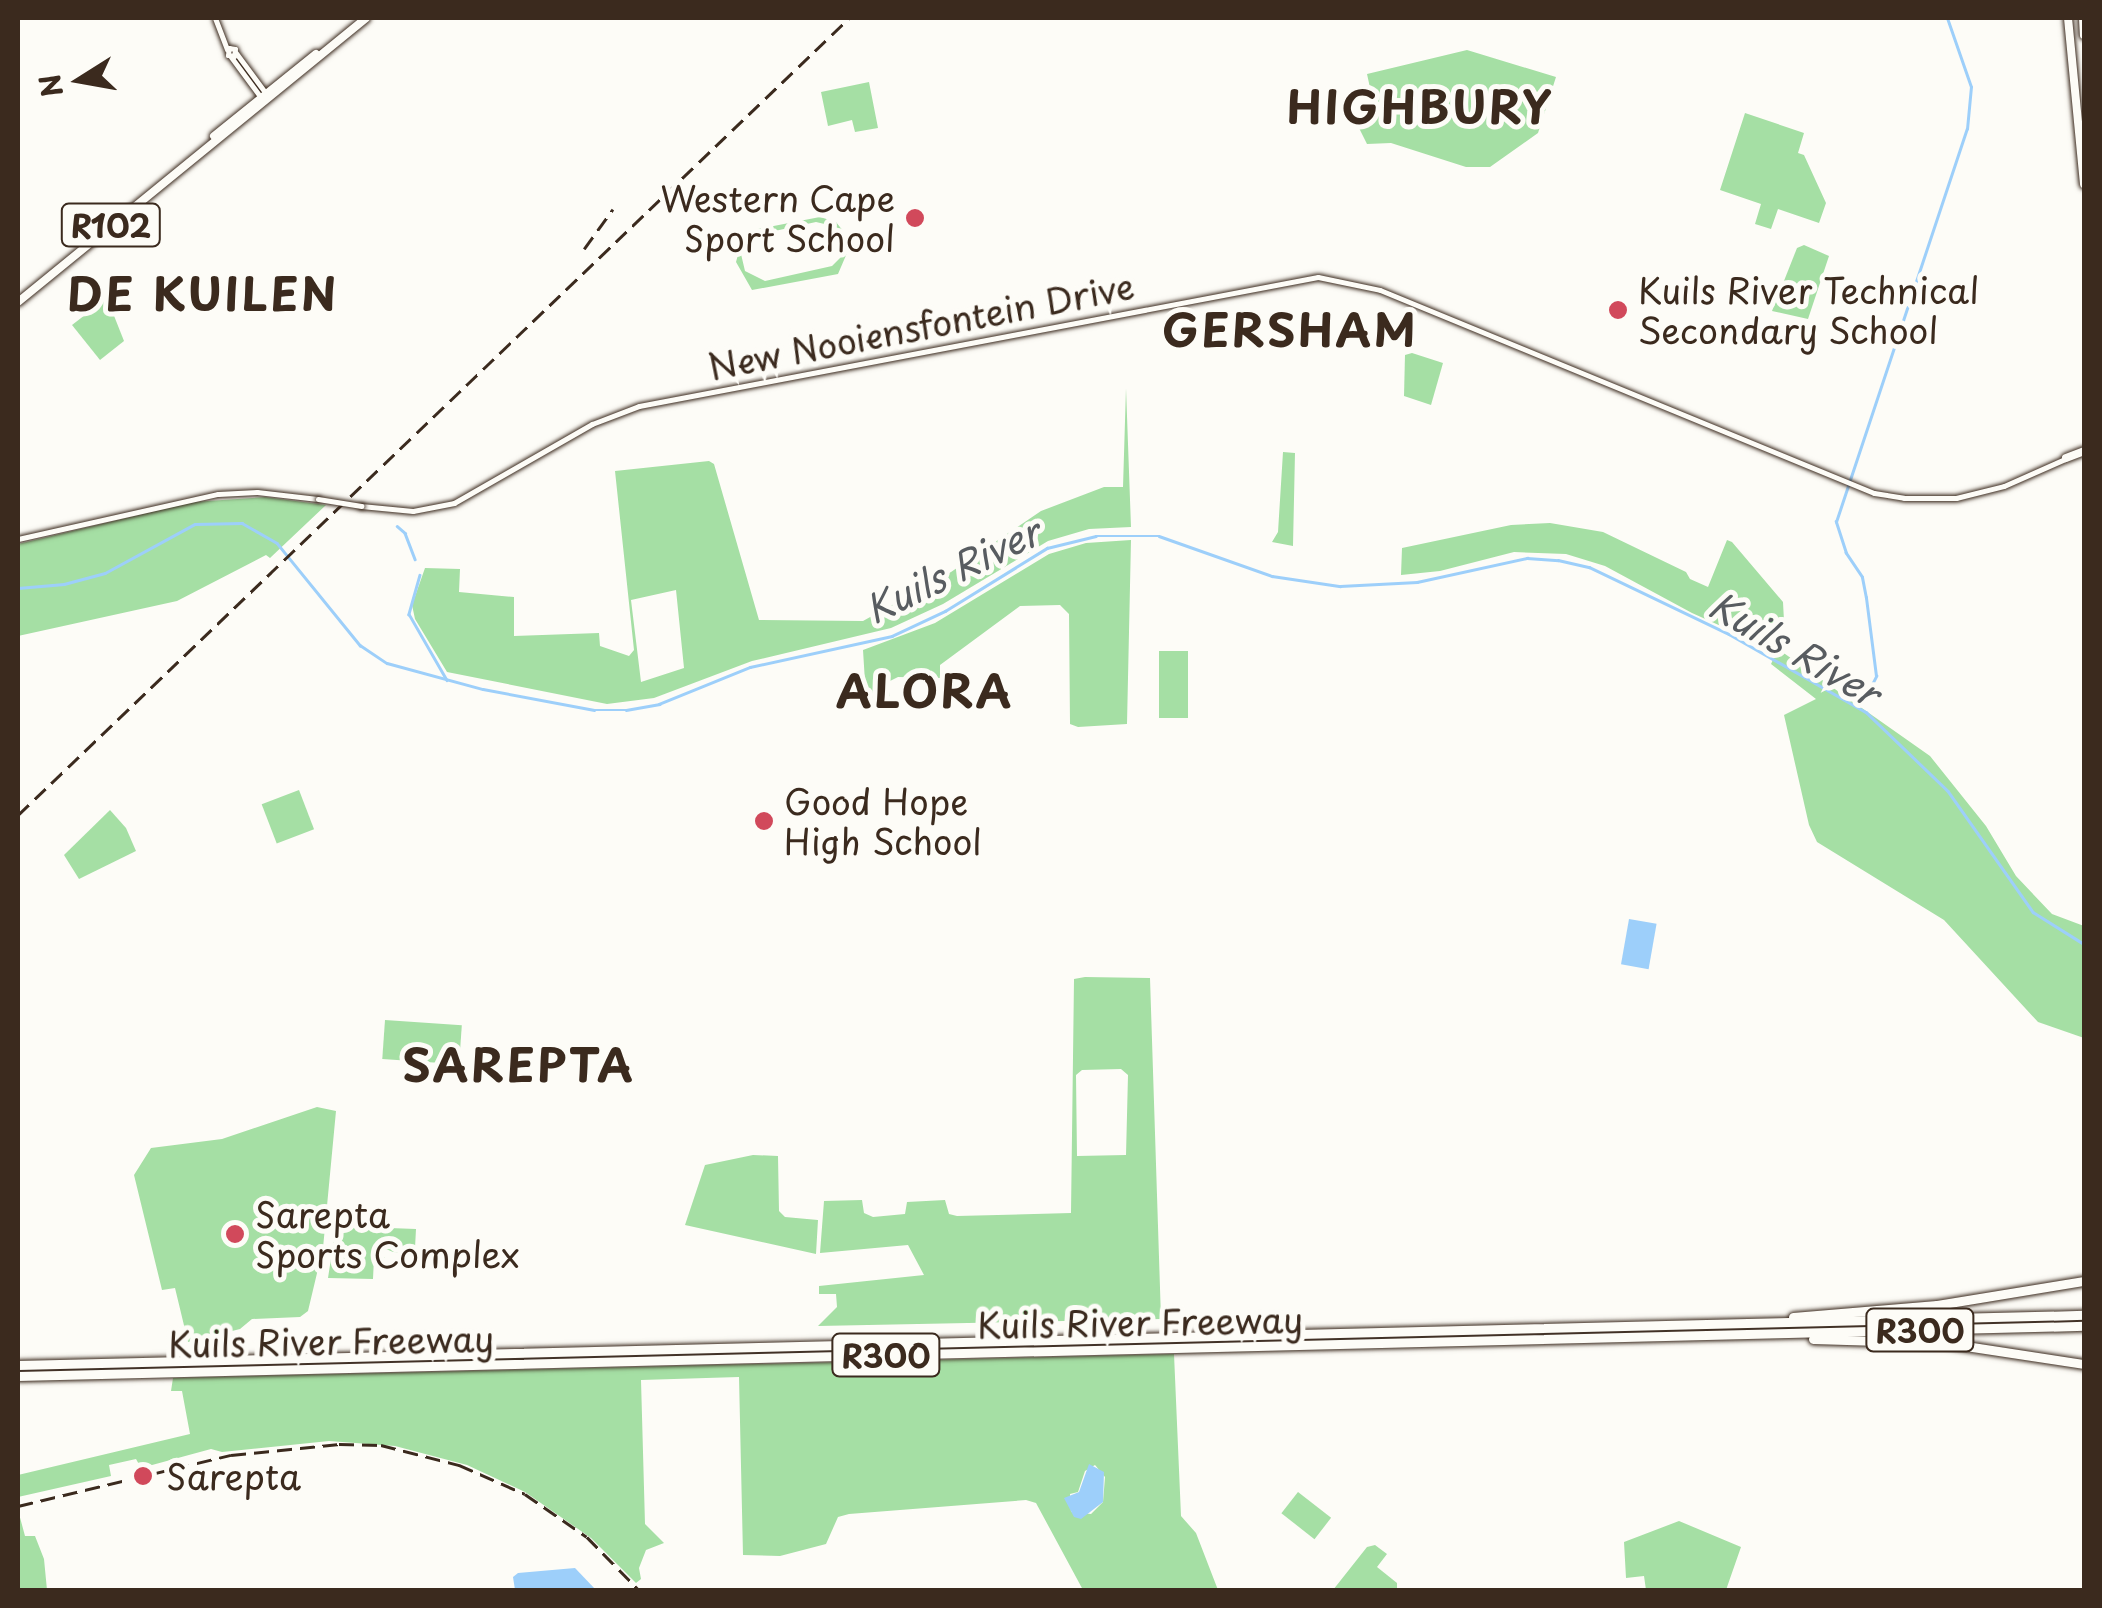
<!DOCTYPE html>
<style>
body{margin:0}
#map{position:relative;width:2102px;height:1608px;overflow:hidden;background:#fdfcf7;font-family:"Playpen Sans",sans-serif}
div>[style]{position:absolute}
[style*='--x']{left:calc(var(--x)*1px);top:calc(var(--y)*1px);width:calc(var(--w)*1px);rotate:calc(var(--a)*1deg)}
.green>*{inset:0;background:#a5dfa4;transform-origin:0 0}
.water>*{inset:0;background:#9dcffa;transform-origin:0 0}
.stream>*{height:2.5px;margin:-1.25px;padding:0 1.25px;transform-origin:1.25px;border-radius:1.25px;background:#9dcffa}
.roads{filter:drop-shadow(0 0 2px #3b2a1e) drop-shadow(0 0 2px #3b2a1e)}
.tertiary>*{height:5px;margin:-2.5px;padding:0 2.5px;transform-origin:2.5px;border-radius:2.5px;background:#fdfcf7}
.primary>*{height:8px;margin:-4px;padding:0 4px;transform-origin:4px;border-radius:4px;background:#fdfcf7}
.motorway>*{height:9px;margin:-4.5px;padding:0 4.5px;transform-origin:4.5px;border-radius:4.5px;background:#fdfcf7}
.rail>*{height:2.5px;margin-top:-1.25px;transform-origin:0;background:repeating-linear-gradient(90deg,#3b2a1e 0 15px,transparent 0 23px)}
.bridges{filter:drop-shadow(0 0 2px #3b2a1e) drop-shadow(0 0 2px #3b2a1e)}
.tertiary-bridge>*{height:5px;margin:-2.5px;padding:0 2.5px;transform-origin:2.5px;border-radius:2.5px;background:#fdfcf7}
.dots>*{width:28px;height:28px;translate:-50% -50%;box-sizing:border-box;border:5px solid #fdfcf7;border-radius:50%}
span{translate:-50% -50%;white-space:nowrap;text-align:center;line-height:1.15;-webkit-text-stroke:10px #fdfcf7;paint-order:stroke}
.shield-label span{padding:2px 8px;background:#fdfcf7;border:2px solid;border-radius:8px;-webkit-text-stroke-width:0}
.shield-label{font-size:32px;color:#3b2a1e;font-weight:700}
.poi-label{font-size:35px;color:#3b2a1e}
.right{translate:-100% -50%;text-align:right}
.left{translate:0 -50%;text-align:left}
.street-label{font-size:35px;color:#3b2a1e}
.water-label{font-size:38px;color:#585c60;font-style:italic}
.district-label{font-size:45px;color:#3b2a1e;font-weight:700;letter-spacing:2.5px}
.frame{position:absolute;inset:0;border:20px solid #3b2a1e;pointer-events:none}
.north{position:absolute;left:30px;top:30px;width:100px;height:100px;-webkit-text-stroke:8px #fdfcf7;paint-order:stroke;rotate:259deg;font-size:28px;font-weight:700;line-height:40px;text-align:center;color:#3b2a1e}
.north::after{content:'';display:block;margin:auto;width:35px;height:45px;background:#3b2a1e;clip-path:polygon(50% 0,100% 100%,50% 72%,0 100%)}
</style>
<div id="map">
<div class="green">
<i style="clip-path:polygon(1467px 50px,1556px 77px,1538px 133px,1490px 167px,1466px 167px,1391px 143px,1367px 144px,1346px 102px,1372px 97px,1367px 74px)"></i>
<i style="clip-path:polygon(869px 82px,878px 128px,855px 132px,852px 120px,828px 126px,821px 92px)"></i>
<i style="clip-path:polygon(1745px 113px,1804px 133px,1798px 153px,1804px 155px,1826px 203px,1819px 223px,1778px 209px,1771px 229px,1755px 224px,1761px 204px,1720px 190px)"></i>
<i style="clip-path:polygon(evenodd,820px 217px,836px 222px,847px 236px,847px 253px,838px 274px,752px 290px,736px 262px,743px 237px,758px 229px,820px 217px,816px 222px,833px 226px,842px 238px,842px 256px,832px 266px,765px 281px,745px 271px,741px 254px,752px 236px,816px 222px)"></i>
<i style="clip-path:polygon(1804px 245px,1829px 256px,1808px 319px,1772px 311px,1797px 248px)"></i>
<i style="clip-path:polygon(107px 298px,124px 341px,100px 360px,72px 325px)"></i>
<i style="clip-path:polygon(1412px 353px,1443px 363px,1431px 405px,1404px 396px,1405px 355px)"></i>
<i style="clip-path:polygon(evenodd,1126px 388px,1131px 527px,1089px 529px,1048px 541px,943px 604px,891px 628px,752px 661px,654px 698px,607px 704px,447px 672px,415px 619px,412px 605px,425px 568px,460px 569px,459px 592px,514px 597px,514px 636px,599px 633px,600px 646px,629px 656px,634px 650px,615px 471px,709px 461px,714px 464px,759px 620px,863px 621px,951px 572px,1041px 511px,1104px 487px,1123px 487px,1126px 388px,676px 590px,684px 668px,641px 682px,631px 600px,676px 590px)"></i>
<i style="clip-path:polygon(1283px 452px,1295px 453px,1293px 546px,1272px 542px,1278px 532px)"></i>
<i style="clip-path:polygon(265px 497px,326px 505px,270px 558px,266px 555px,177px 601px,18px 636px,18px 544px,193px 502px)"></i>
<i style="clip-path:polygon(1550px 523px,1603px 532px,1686px 572px,1690px 579px,1708px 587px,1727px 540px,1732px 542px,1783px 602px,1784px 621px,1772px 649px,1692px 613px,1605px 566px,1566px 554px,1514px 552px,1440px 571px,1401px 575px,1402px 548px,1511px 525px)"></i>
<i style="clip-path:polygon(1131px 540px,1127px 724px,1078px 727px,1070px 724px,1069px 614px,1060px 605px,1020px 606px,940px 665px,940px 678px,898px 677px,890px 681px,890px 697px,866px 698px,863px 650px,935px 623px,1049px 554px,1086px 543px)"></i>
<i style="clip-path:polygon(1778px 649px,1930px 756px,1986px 826px,2016px 876px,2052px 914px,2084px 926px,2084px 1038px,2038px 1022px,1944px 920px,1817px 842px,1809px 825px,1784px 715px,1816px 699px,1771px 664px)"></i>
<i style="left:1159px;top:651px;width:29px;height:67px"></i>
<i style="left:299px;top:790px;width:42px;height:40px;rotate:69deg"></i>
<i style="clip-path:polygon(110px 810px,126px 828px,136px 851px,79px 879px,64px 855px)"></i>
<i style="clip-path:polygon(evenodd,1085px 977px,1150px 978px,1161px 1319px,818px 1326px,837px 1307px,836px 1294px,819px 1294px,819px 1286px,924px 1275px,908px 1245px,820px 1253px,824px 1201px,862px 1200px,864px 1213px,873px 1217px,905px 1214px,907px 1202px,945px 1200px,949px 1214px,957px 1216px,1071px 1213px,1074px 979px,1085px 977px,1121px 1069px,1128px 1075px,1126px 1155px,1077px 1156px,1076px 1075px,1082px 1070px,1121px 1069px)"></i>
<i style="left:385px;top:1020px;width:77px;height:39px;rotate:4deg"></i>
<i style="clip-path:polygon(317px 1107px,336px 1111px,323px 1248px,308px 1311px,300px 1317px,252px 1319px,240px 1329px,188px 1342px,175px 1288px,162px 1290px,134px 1175px,151px 1148px,222px 1139px)"></i>
<i style="clip-path:polygon(753px 1155px,778px 1156px,779px 1211px,785px 1217px,818px 1220px,816px 1254px,685px 1225px,705px 1165px)"></i>
<i style="clip-path:polygon(336px 1226px,416px 1229px,415px 1248px,411px 1253px,393px 1252px,377px 1245px,377px 1254px,385px 1258px,374px 1258px,373px 1279px,328px 1278px)"></i>
<i style="clip-path:polygon(evenodd,1174px 1354px,1181px 1516px,1196px 1533px,1218px 1590px,1083px 1590px,1036px 1503px,1026px 1500px,849px 1514px,838px 1517px,826px 1544px,780px 1556px,743px 1555px,739px 1377px,641px 1380px,645px 1524px,664px 1543px,646px 1550px,639px 1568px,641px 1579px,636px 1583px,591px 1538px,525px 1492px,467px 1465px,395px 1446px,329px 1441px,222px 1452px,211px 1449px,141px 1468px,136px 1459px,109px 1465px,111px 1476px,18px 1497px,18px 1475px,190px 1434px,182px 1391px,171px 1391px,173px 1378px,1174px 1354px,1095px 1465px,1105px 1477px,1103px 1502px,1091px 1514px,1071px 1512px,1070px 1494px,1078px 1492px,1085px 1471px,1095px 1465px)"></i>
<i style="left:1298px;top:1492px;width:42px;height:27px;rotate:38deg"></i>
<i style="clip-path:polygon(18px 1510px,25px 1536px,35px 1536px,44px 1559px,47px 1590px,18px 1590px)"></i>
<i style="clip-path:polygon(1679px 1521px,1741px 1547px,1726px 1590px,1646px 1590px,1644px 1576px,1626px 1578px,1624px 1542px)"></i>
<i style="clip-path:polygon(1375px 1545px,1387px 1554px,1377px 1567px,1397px 1583px,1397px 1590px,1333px 1590px,1367px 1547px)"></i>
</div>
<div class="water">
<i style="left:1629px;top:919px;width:28px;height:46px;rotate:10deg"></i>
<i style="clip-path:polygon(1089px 1464px,1104px 1472px,1103px 1502px,1081px 1519px,1074px 1517px,1064px 1498px,1079px 1492px)"></i>
<i style="clip-path:polygon(575px 1568px,596px 1590px,515px 1590px,513px 1577px,518px 1573px)"></i>
</div>
<div class="stream">
<i style="--x:397;--y:526;--w:11;--a:41"></i>
<i style="--x:405;--y:533;--w:28;--a:69"></i>
<i style="--x:420;--y:575;--w:41;--a:105.8"></i>
<i style="--x:409;--y:614;--w:76;--a:60.1"></i>
<i style="--x:18;--y:588;--w:46;--a:-5"></i>
<i style="--x:64;--y:584;--w:42;--a:-15"></i>
<i style="--x:105;--y:573;--w:102;--a:-28.6"></i>
<i style="--x:195;--y:524;--w:47;--a:-1.2"></i>
<i style="--x:242;--y:523;--w:40;--a:29.7"></i>
<i style="--x:277;--y:543;--w:132;--a:50.9"></i>
<i style="--x:360;--y:645;--w:32;--a:34"></i>
<i style="--x:387;--y:663;--w:99;--a:15.2"></i>
<i style="--x:483;--y:689;--w:113;--a:10.7"></i>
<i style="--x:594;--y:710;--w:32;--a:0"></i>
<i style="--x:626;--y:710;--w:34;--a:-10"></i>
<i style="--x:659;--y:704;--w:98;--a:-22.1"></i>
<i style="--x:750;--y:667;--w:145;--a:-12.3"></i>
<i style="--x:892;--y:636;--w:59;--a:-25.3"></i>
<i style="--x:945;--y:611;--w:120;--a:-31.7"></i>
<i style="--x:1047;--y:548;--w:50;--a:-13.8"></i>
<i style="--x:1096;--y:536;--w:63;--a:0"></i>
<i style="--x:1159;--y:536;--w:120;--a:19.5"></i>
<i style="--x:1272;--y:576;--w:69;--a:8.4"></i>
<i style="--x:1340;--y:586;--w:77;--a:-3"></i>
<i style="--x:1417;--y:582;--w:113;--a:-12.3"></i>
<i style="--x:1527;--y:558;--w:31;--a:4"></i>
<i style="--x:1558;--y:560;--w:32;--a:13"></i>
<i style="--x:1589;--y:567;--w:155;--a:25.6"></i>
<i style="--x:1729;--y:634;--w:158;--a:29.7"></i>
<i style="--x:1866;--y:712;--w:114;--a:43.9"></i>
<i style="--x:1948;--y:791;--w:148;--a:54.9"></i>
<i style="--x:2033;--y:912;--w:60;--a:32.1"></i>
<i style="--x:1864;--y:700;--w:27;--a:-63"></i>
<i style="--x:1876;--y:676;--w:79;--a:-97.3"></i>
<i style="--x:1866;--y:598;--w:21;--a:-101"></i>
<i style="--x:1862;--y:577;--w:29;--a:-124"></i>
<i style="--x:1846;--y:553;--w:33;--a:-108"></i>
<i style="--x:1836;--y:522;--w:414;--a:-71.6"></i>
<i style="--x:1967;--y:129;--w:42;--a:-84.6"></i>
<i style="--x:1971;--y:87;--w:73;--a:-109.2"></i>
</div>
<div class="roads">
<div class="tertiary">
<i style="--x:215;--y:18;--w:34;--a:69"></i>
<i style="--x:229;--y:48;--w:6;--a:9"></i>
<i style="--x:235;--y:49;--w:7;--a:98"></i>
<i style="--x:234;--y:56;--w:6;--a:-171"></i>
<i style="--x:228;--y:55;--w:7;--a:-82"></i>
<i style="--x:236;--y:53;--w:52;--a:53.6"></i>
<i style="--x:231;--y:57;--w:52;--a:53.6"></i>
<i style="--x:361;--y:506;--w:52;--a:5.5"></i>
<i style="--x:413;--y:511;--w:42;--a:-11"></i>
<i style="--x:454;--y:503;--w:159;--a:-29.8"></i>
<i style="--x:592;--y:424;--w:50;--a:-21"></i>
<i style="--x:639;--y:406;--w:691;--a:-10.76"></i>
<i style="--x:1318;--y:277;--w:63;--a:11.8"></i>
<i style="--x:1380;--y:290;--w:534;--a:22.34"></i>
<i style="--x:1874;--y:493;--w:30;--a:9"></i>
<i style="--x:1904;--y:498;--w:52;--a:0"></i>
<i style="--x:1956;--y:498;--w:49;--a:-14"></i>
<i style="--x:2004;--y:486;--w:67;--a:-23.9"></i>
<i style="--x:18;--y:539;--w:205;--a:-12.7"></i>
<i style="--x:218;--y:494;--w:39;--a:-3"></i>
<i style="--x:257;--y:492;--w:61;--a:6.5"></i>
</div>
<div class="primary">
<i style="--x:2068;--y:18;--w:167;--a:84.5"></i>
<i style="--x:2083;--y:18;--w:17;--a:87"></i>
<i style="--x:214;--y:136;--w:131;--a:-38.8"></i>
<i style="--x:18;--y:302;--w:449;--a:-39.2"></i>
<i style="--x:2066;--y:458;--w:19;--a:-21"></i>
</div>
<div class="motorway">
<i style="--x:1793;--y:1317;--w:144;--a:-4.8"></i>
<i style="--x:1937;--y:1305;--w:149;--a:-9.3"></i>
<i style="--x:1813;--y:1339;--w:133;--a:1.7"></i>
<i style="--x:1946;--y:1343;--w:140;--a:8.7"></i>
<i style="--x:18;--y:1365;--w:2067;--a:-1.39"></i>
<i style="--x:18;--y:1376;--w:2067;--a:-1.39"></i>
</div>
</div>
<div class="rail">
<i style="--x:584;--y:249;--w:49;--a:-54.1"></i>
<i style="--x:18;--y:815;--w:1151;--a:-43.8"></i>
<i style="--x:18;--y:1506;--w:219;--a:-13.5"></i>
<i style="--x:231;--y:1455;--w:109;--a:-5.8"></i>
<i style="--x:339;--y:1444;--w:42;--a:1.4"></i>
<i style="--x:381;--y:1445;--w:81;--a:14.4"></i>
<i style="--x:459;--y:1465;--w:72;--a:23.7"></i>
<i style="--x:525;--y:1494;--w:75;--a:34.7"></i>
<i style="--x:587;--y:1537;--w:74;--a:45.5"></i>
</div>
<div class="bridges">
<div class="tertiary-bridge">
<i style="--x:318;--y:499;--w:44;--a:9.2"></i>
</div>
</div>
<div class="dots">
<i style="left:915px;top:218px;background:#d1495b"></i>
<i style="left:1618px;top:310px;background:#d1495b"></i>
<i style="left:764px;top:821px;background:#d1495b"></i>
<i style="left:235px;top:1234px;background:#d1495b"></i>
<i style="left:143px;top:1476px;background:#d1495b"></i>
</div>
<div class="shield-label">
<span style="left:111px;top:225px">R102</span>
<span style="left:1920px;top:1330px">R300</span>
<span style="left:886px;top:1355px">R300</span>
</div>
<div class="poi-label">
<span class="right" style="left:895px;top:218px">Western Cape<br>Sport School</span>
<span class="left" style="left:1638px;top:310px">Kuils River Technical<br>Secondary School</span>
<span class="left" style="left:784px;top:821px">Good Hope<br>High School</span>
<span class="left" style="left:255px;top:1234px">Sarepta<br>Sports Complex</span>
<span class="left" style="left:166px;top:1476px">Sarepta</span>
</div>
<div class="street-label">
<span style="left:921px;top:326px;rotate:-11deg">New Nooiensfontein Drive</span>
<span style="left:1140px;top:1322px;rotate:-1deg">Kuils River Freeway</span>
<span style="left:331px;top:1341px;rotate:-1deg">Kuils River Freeway</span>
</div>
<div class="water-label">
<span style="left:952px;top:570px;rotate:-26deg">Kuils River</span>
<span style="left:1795px;top:648px;rotate:30deg">Kuils River</span>
</div>
<div class="district-label">
<span style="left:1420px;top:106px">HIGHBURY</span>
<span style="left:203px;top:293px">DE KUILEN</span>
<span style="left:1290px;top:329px">GERSHAM</span>
<span style="left:925px;top:690px">ALORA</span>
<span style="left:519px;top:1064px">SAREPTA</span>
</div>
<div class="frame"></div>
<div class="north">N</div>
</div>
